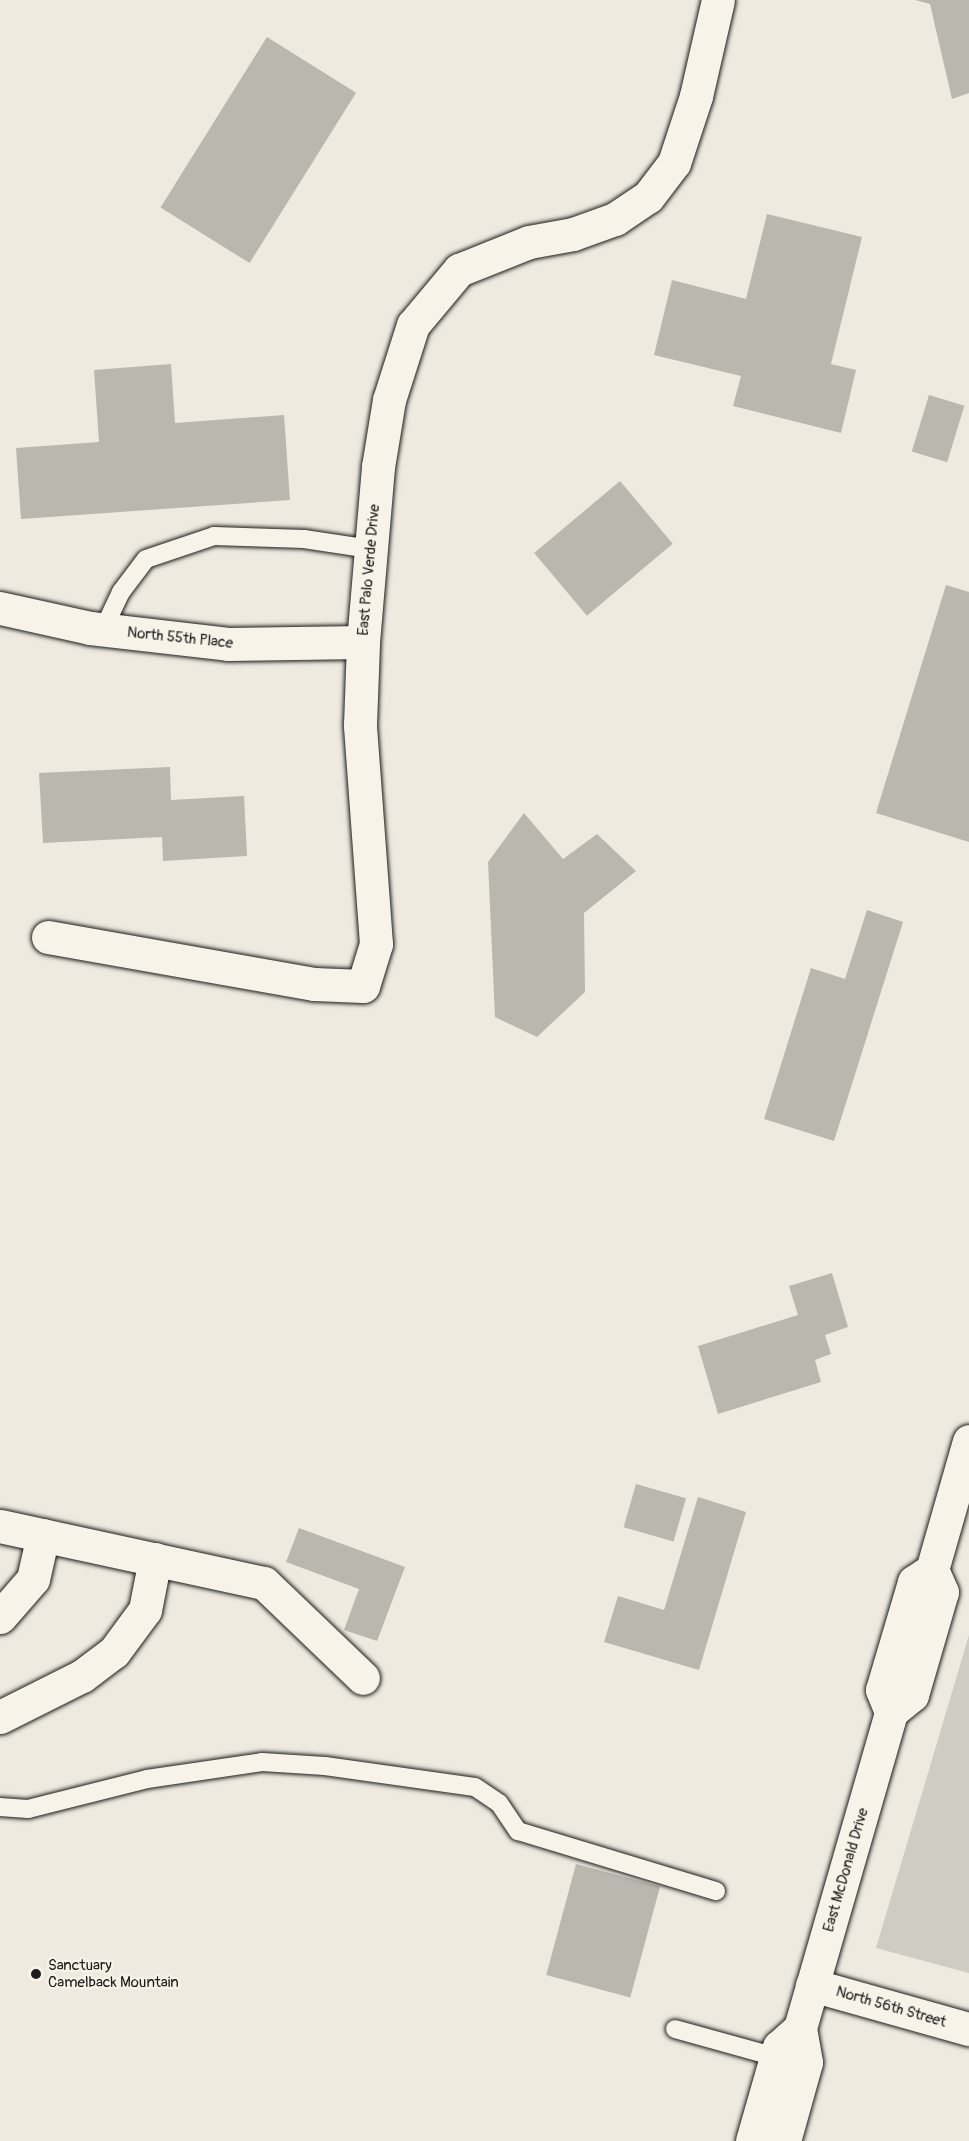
<!DOCTYPE html>
<style>
body{margin:0}
#map{position:relative;width:969px;height:2141px;overflow:hidden;background:#eeeae0;font-family:Pangolin,sans-serif}
div>[style]{position:absolute}
[style*='--x']{left:calc(var(--x)*1px);top:calc(var(--y)*1px);width:calc(var(--w)*1px);rotate:calc(var(--a)*1deg)}
.green>*{inset:0;background:#cfccc3}
.building>*{inset:0;background:#bab7af;transform-origin:0 0}
.roads{filter:drop-shadow(0 0 2px #1c1c1c) drop-shadow(0 0 2px #1c1c1c)}
.lane>*{height:18px;margin:-9px;padding:0 9px;transform-origin:9px;border-radius:9px;background:#f7f3e8}
.street>*{height:33px;margin:-16.5px;padding:0 16.5px;transform-origin:16.5px;border-radius:16.5px;background:#f7f3e8}
.secondary>*{height:33px;margin:-16.5px;padding:0 16.5px;transform-origin:16.5px;border-radius:16.5px;background:#f7f3e8}
.dots>*{width:16px;height:16px;translate:-50% -50%;box-sizing:border-box;border:3px solid #f7f3e8;border-radius:50%}
span{translate:-50% -50%;white-space:nowrap;text-align:center;line-height:1.15;-webkit-text-stroke:4.5px #f7f3e8;paint-order:stroke}
.street-label{font-size:15px;color:#1c1c1c}
.poi-label{font-size:15px;color:#1c1c1c}
.left{translate:0 -50%;text-align:left}
</style>
<div id="map">
<div class="green">
<i style="clip-path:polygon(969px 1635px,969px 1973px,876px 1948px)"></i>
</div>
<div class="building">
<i style="clip-path:polygon(915px 0,969px 0,969px 93px,952px 99px,930px 4px)"></i>
<i style="left:267px;top:37px;width:105px;height:201px;rotate:32deg"></i>
<i style="clip-path:polygon(767px 214px,862px 237px,831px 364px,856px 370px,841px 433px,733px 406px,741px 376px,654px 355px,672px 280px,746px 299px)"></i>
<i style="clip-path:polygon(171px 364px,175px 423px,284px 415px,290px 500px,21px 519px,16px 448px,99px 442px,94px 370px)"></i>
<i style="left:929px;top:395px;width:37px;height:59px;rotate:17deg"></i>
<i style="left:620px;top:481px;width:82px;height:112px;rotate:50deg"></i>
<i style="clip-path:polygon(946px 585px,969px 592px,969px 842px,876px 813px)"></i>
<i style="clip-path:polygon(170px 767px,171px 800px,244px 796px,247px 856px,163px 861px,162px 837px,43px 843px,39px 773px)"></i>
<i style="clip-path:polygon(524px 813px,563px 859px,597px 834px,636px 871px,584px 913px,585px 992px,537px 1037px,495px 1017px,488px 862px)"></i>
<i style="clip-path:polygon(867px 910px,903px 922px,834px 1141px,764px 1119px,811px 968px,845px 979px)"></i>
<i style="clip-path:polygon(832px 1273px,848px 1327px,825px 1335px,831px 1354px,815px 1360px,821px 1382px,718px 1414px,698px 1346px,798px 1315px,789px 1286px)"></i>
<i style="left:636px;top:1484px;width:52px;height:45px;rotate:16deg"></i>
<i style="clip-path:polygon(698px 1497px,746px 1512px,699px 1670px,604px 1642px,618px 1596px,664px 1610px)"></i>
<i style="clip-path:polygon(299px 1528px,405px 1567px,377px 1641px,344px 1630px,359px 1589px,286px 1562px)"></i>
<i style="left:576px;top:1864px;width:87px;height:115px;rotate:15deg"></i>
</div>
<div class="roads">
<div class="lane">
<i style="--x:103;--y:630;--w:42;--a:-64.7"></i>
<i style="--x:121;--y:592;--w:41;--a:-52.9"></i>
<i style="--x:146;--y:559;--w:72;--a:-18.7"></i>
<i style="--x:214;--y:536;--w:90;--a:1.9"></i>
<i style="--x:304;--y:539;--w:67;--a:8.6"></i>
<i style="--x:0;--y:1807;--w:28;--a:4"></i>
<i style="--x:28;--y:1809;--w:123;--a:-14.1"></i>
<i style="--x:147;--y:1779;--w:116;--a:-8.4"></i>
<i style="--x:262;--y:1762;--w:63;--a:3.6"></i>
<i style="--x:325;--y:1766;--w:151;--a:8"></i>
<i style="--x:475;--y:1787;--w:29;--a:34"></i>
<i style="--x:499;--y:1803;--w:34;--a:56"></i>
<i style="--x:518;--y:1831;--w:207;--a:16.9"></i>
<i style="--x:675;--y:2029;--w:105;--a:15.5"></i>
</div>
<div class="street">
<i style="--x:0;--y:608;--w:92;--a:12.5"></i>
<i style="--x:90;--y:628;--w:139;--a:6.6"></i>
<i style="--x:228;--y:644;--w:135;--a:-0.8"></i>
<i style="--x:48;--y:937;--w:270;--a:10"></i>
<i style="--x:314;--y:984;--w:49;--a:2.3"></i>
<i style="--x:363;--y:986;--w:44;--a:-72.8"></i>
<i style="--x:376;--y:944;--w:220;--a:-94.2"></i>
<i style="--x:360;--y:725;--w:83;--a:-87.9"></i>
<i style="--x:363;--y:642;--w:176;--a:-85.1"></i>
<i style="--x:378;--y:467;--w:68;--a:-80.7"></i>
<i style="--x:389;--y:400;--w:79;--a:-72.3"></i>
<i style="--x:413;--y:325;--w:72;--a:-50.1"></i>
<i style="--x:459;--y:270;--w:75;--a:-21.8"></i>
<i style="--x:529;--y:242;--w:45;--a:-10.3"></i>
<i style="--x:573;--y:234;--w:45;--a:-19.7"></i>
<i style="--x:615;--y:219;--w:40;--a:-34"></i>
<i style="--x:648;--y:197;--w:43;--a:-52.6"></i>
<i style="--x:674;--y:163;--w:71;--a:-71.8"></i>
<i style="--x:696;--y:96;--w:98;--a:-77.1"></i>
<i style="--x:0;--y:1526;--w:270;--a:12.2"></i>
<i style="--x:264;--y:1583;--w:137;--a:43.8"></i>
<i style="--x:0;--y:1617;--w:50;--a:-49"></i>
<i style="--x:33;--y:1579;--w:45;--a:-77.2"></i>
<i style="--x:0;--y:1717;--w:92;--a:-26.6"></i>
<i style="--x:82;--y:1676;--w:40;--a:-37"></i>
<i style="--x:114;--y:1652;--w:52;--a:-53.6"></i>
<i style="--x:145;--y:1610;--w:52;--a:-78.9"></i>
</div>
<div class="secondary">
<i style="--x:891;--y:1712;--w:24;--a:-112"></i>
<i style="--x:882;--y:1690;--w:113;--a:-73.5"></i>
<i style="--x:914;--y:1582;--w:22;--a:-34"></i>
<i style="--x:812;--y:1985;--w:163;--a:15.7"></i>
<i style="--x:752;--y:2141;--w:98;--a:-74"></i>
<i style="--x:779;--y:2047;--w:28;--a:-42"></i>
<i style="--x:784;--y:2141;--w:82;--a:-74.4"></i>
<i style="--x:806;--y:2062;--w:35;--a:-100"></i>
<i style="--x:800;--y:2028;--w:329;--a:-73.9"></i>
<i style="--x:891;--y:1712;--w:27;--a:-39"></i>
<i style="--x:912;--y:1695;--w:107;--a:-73.8"></i>
<i style="--x:942;--y:1592;--w:24;--a:-114"></i>
<i style="--x:932;--y:1570;--w:134;--a:-74"></i>
</div>
</div>
<div class="dots">
<i style="left:36px;top:1974px;background:#1c1c1c"></i>
</div>
<div class="street-label">
<span style="left:369px;top:570px;rotate:-85deg">East Palo Verde Drive</span>
<span style="left:180px;top:638px;rotate:6deg">North 55th Place</span>
<span style="left:846px;top:1870px;rotate:-74deg">East McDonald Drive</span>
<span style="left:891px;top:2007px;rotate:16deg">North 56th Street</span>
</div>
<div class="poi-label">
<span class="left" style="left:48px;top:1974px">Sanctuary<br>Camelback Mountain</span>
</div>
</div>
